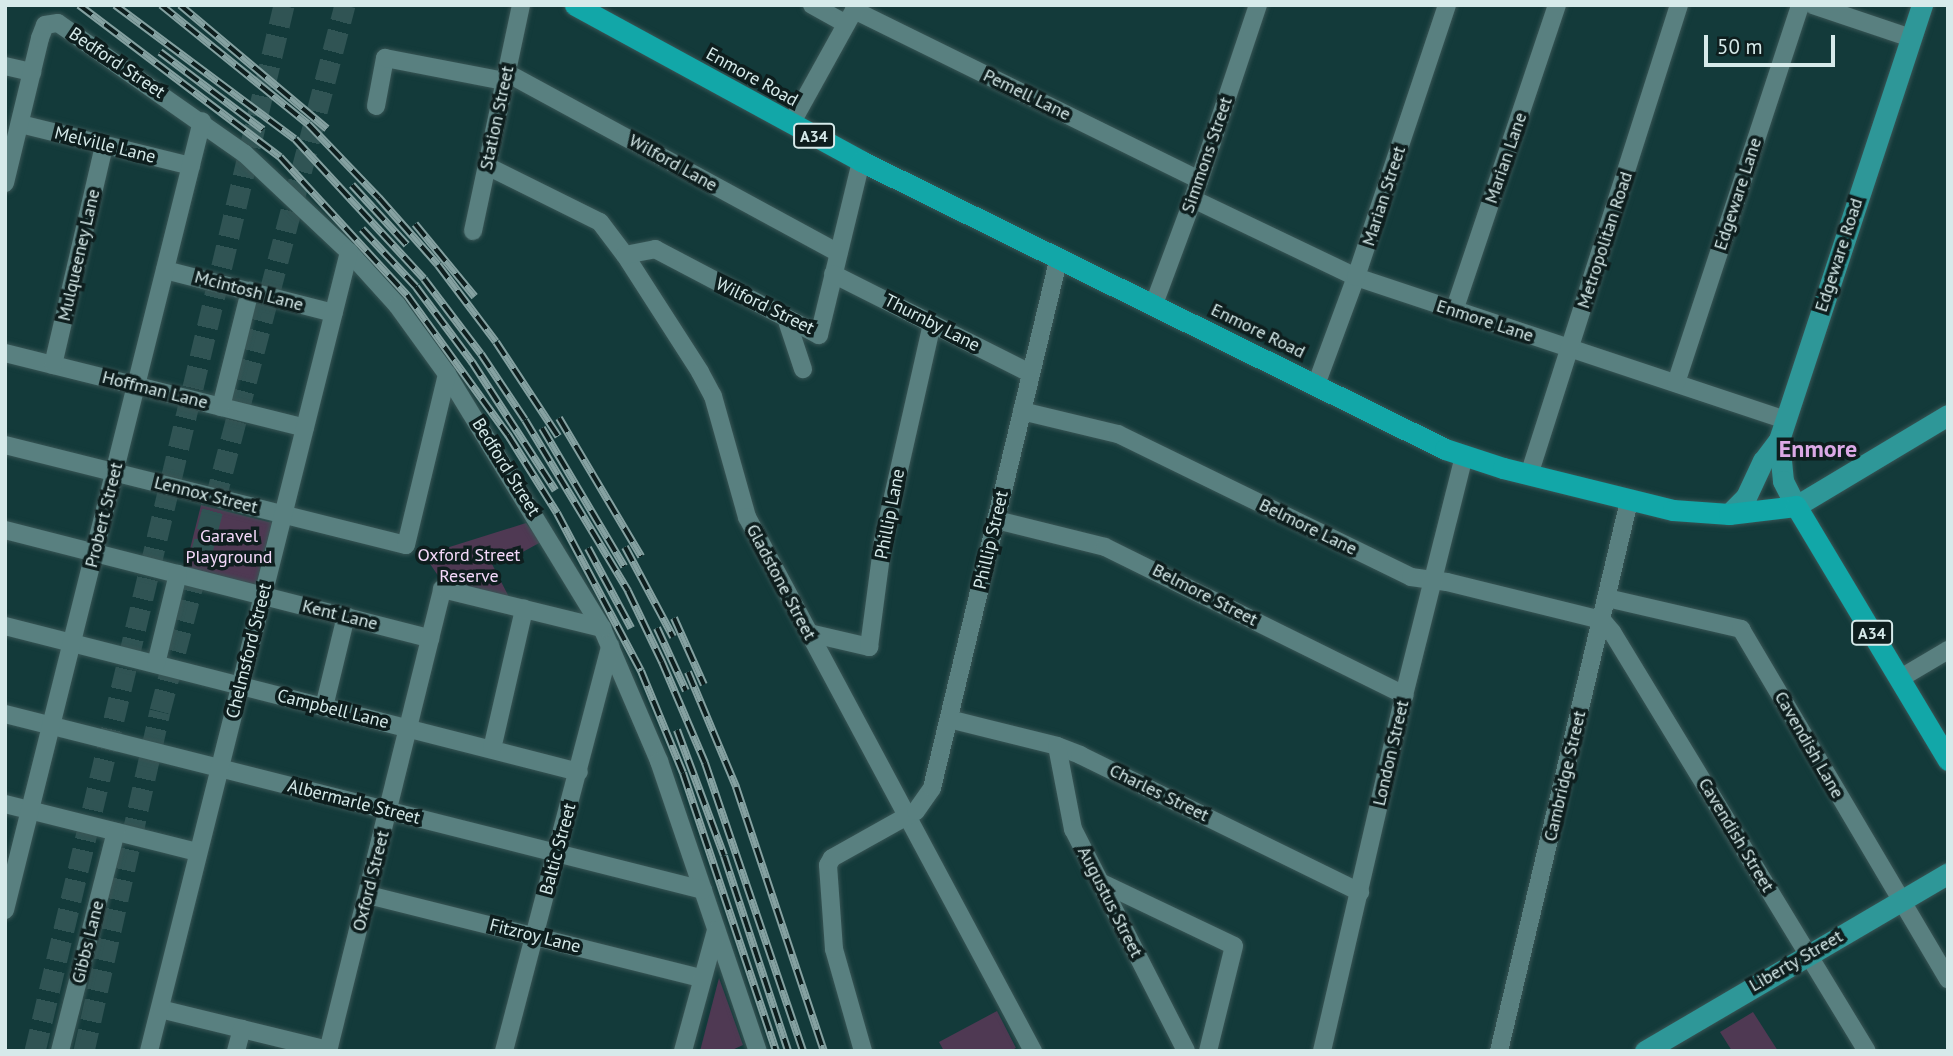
<!DOCTYPE html>
<style>
body{margin:0}
#map{position:relative;width:1953px;height:1056px;overflow:hidden;background:#133a3a;font-family:"PT Sans",sans-serif}
div>[style]{position:absolute}
[style*='--x']{left:calc(var(--x)*1px);top:calc(var(--y)*1px);width:calc(var(--w)*1px);rotate:calc(var(--a)*1deg)}
.green>*{inset:0;background:#4f3953;transform-origin:0 0}
.highway-tunnel>*{height:21px;margin-top:-10.5px;transform-origin:0;background:repeating-linear-gradient(90deg,#305454 0 21px,transparent 0 31px)}
.roads{filter:drop-shadow(0 0 2px #395555) drop-shadow(0 0 2px #395555)}
.minor>*{height:18px;margin:-9px;padding:0 9px;transform-origin:9px;border-radius:9px;background:#598080}
.major>*{height:21px;margin:-10.5px;padding:0 10.5px;transform-origin:10.5px;border-radius:10.5px;background:#2e9798}
.highway>*{height:21px;margin:-10.5px;padding:0 10.5px;transform-origin:10.5px;border-radius:10.5px;background:#12a7a8}
.rail>*{height:8px;margin-top:-4px;transform-origin:0;background:repeating-linear-gradient(90deg,#0e1e1e 0 16px,#85a1a1 0 32px);box-sizing:border-box;border-block:2px solid #85a1a1}
span{translate:-50% -50%;white-space:nowrap;text-align:center;line-height:1.15;-webkit-text-stroke:7px #0e1e1e;paint-order:stroke}
.shield-label span{padding:2px 5px;background:#0e1e1e;border:2px solid;border-radius:5px;-webkit-text-stroke-width:0}
.shield-label{font-size:16px;color:#d6eaea;font-weight:700}
.street-label{font-size:18px;color:#d6eaea}
.park-label{font-size:18px;color:#f4d9fa}
.district-label{font-size:24px;color:#dba9e6;font-weight:700}
.frame{position:absolute;inset:0;border:7px solid #d6eaea;pointer-events:none}
.scale{position:absolute;left:1704px;top:35px;width:131px;height:32px;box-sizing:border-box;border:4px solid #d6eaea;border-top:0;padding-left:9px;font-size:21px;line-height:24px;white-space:nowrap;color:#d6eaea;-webkit-text-stroke:5px #0e1e1e;paint-order:stroke}
</style>
<div id="map">
<div class="green">
<i style="left:201px;top:505px;width:73px;height:68px;rotate:14deg"></i>
<i style="clip-path:polygon(526px 523px,541px 542px,506px 561px,492px 564px,511px 601px,443px 583px,424px 555px)"></i>
<i style="clip-path:polygon(719px 978px,743px 1045px,730px 1051px,700px 1051px)"></i>
<i style="clip-path:polygon(997px 1011px,1016px 1048px,1010px 1051px,944px 1051px,939px 1042px)"></i>
<i style="clip-path:polygon(1753px 1012px,1778px 1051px,1732px 1051px,1720px 1032px)"></i>
</div>
<div class="highway-tunnel">
<i style="--x:35;--y:1051;--w:1075;--a:-76.61"></i>
<i style="--x:84;--y:1051;--w:348;--a:-77.4"></i>
<i style="--x:160;--y:711;--w:730;--a:-75.32"></i>
</div>
<div class="roads">
<div class="minor">
<i style="--x:812;--y:5;--w:39;--a:29"></i>
<i style="--x:1813;--y:5;--w:103;--a:18.6"></i>
<i style="--x:854;--y:10;--w:385;--a:26.2"></i>
<i style="--x:5;--y:66;--w:28;--a:13"></i>
<i style="--x:507;--y:73;--w:377;--a:28.5"></i>
<i style="--x:376;--y:106;--w:49;--a:-79.4"></i>
<i style="--x:385;--y:58;--w:122;--a:10.9"></i>
<i style="--x:20;--y:124;--w:176;--a:13.8"></i>
<i style="--x:791;--y:124;--w:136;--a:-61"></i>
<i style="--x:487;--y:166;--w:126;--a:26.4"></i>
<i style="--x:600;--y:222;--w:41;--a:52.9"></i>
<i style="--x:625;--y:255;--w:139;--a:57.3"></i>
<i style="--x:700;--y:372;--w:27;--a:62"></i>
<i style="--x:713;--y:396;--w:126;--a:74.3"></i>
<i style="--x:747;--y:517;--w:606;--a:61.83"></i>
<i style="--x:5;--y:183;--w:149;--a:-76.4"></i>
<i style="--x:40;--y:38;--w:14;--a:-69"></i>
<i style="--x:45;--y:25;--w:13;--a:-9"></i>
<i style="--x:58;--y:23;--w:228;--a:35"></i>
<i style="--x:245;--y:154;--w:143;--a:43.3"></i>
<i style="--x:349;--y:252;--w:72;--a:47.8"></i>
<i style="--x:397;--y:305;--w:85;--a:54.1"></i>
<i style="--x:447;--y:374;--w:298;--a:58.6"></i>
<i style="--x:602;--y:628;--w:145;--a:66.8"></i>
<i style="--x:659;--y:761;--w:306;--a:71.2"></i>
<i style="--x:1193;--y:199;--w:181;--a:25.6"></i>
<i style="--x:1356;--y:277;--w:452;--a:18.4"></i>
<i style="--x:473;--y:231;--w:231;--a:-78"></i>
<i style="--x:625;--y:255;--w:31;--a:-11"></i>
<i style="--x:655;--y:249;--w:185;--a:27.7"></i>
<i style="--x:819;--y:335;--w:179;--a:-76.4"></i>
<i style="--x:165;--y:270;--w:174;--a:14.3"></i>
<i style="--x:833;--y:274;--w:220;--a:26.7"></i>
<i style="--x:1154;--y:304;--w:112;--a:-69.6"></i>
<i style="--x:1193;--y:199;--w:205;--a:-71.5"></i>
<i style="--x:1454;--y:311;--w:323;--a:-71.4"></i>
<i style="--x:786;--y:318;--w:54;--a:71.6"></i>
<i style="--x:5;--y:353;--w:309;--a:14"></i>
<i style="--x:53;--y:365;--w:226;--a:-76.9"></i>
<i style="--x:1676;--y:383;--w:398;--a:-71.8"></i>
<i style="--x:1316;--y:385;--w:115;--a:-69.7"></i>
<i style="--x:1356;--y:277;--w:287;--a:-71.5"></i>
<i style="--x:221;--y:407;--w:120;--a:-76"></i>
<i style="--x:1022;--y:411;--w:99;--a:13.5"></i>
<i style="--x:1118;--y:434;--w:326;--a:26"></i>
<i style="--x:1411;--y:577;--w:36;--a:8"></i>
<i style="--x:1447;--y:582;--w:160;--a:13.8"></i>
<i style="--x:1602;--y:620;--w:16;--a:50"></i>
<i style="--x:1612;--y:632;--w:490;--a:58.7"></i>
<i style="--x:5;--y:445;--w:413;--a:14"></i>
<i style="--x:406;--y:545;--w:176;--a:-76.5"></i>
<i style="--x:1529;--y:475;--w:493;--a:-72.3"></i>
<i style="--x:996;--y:520;--w:112;--a:13.9"></i>
<i style="--x:1105;--y:547;--w:334;--a:26.3"></i>
<i style="--x:5;--y:530;--w:439;--a:14.3"></i>
<i style="--x:1607;--y:598;--w:138;--a:13"></i>
<i style="--x:1741;--y:629;--w:407;--a:59.4"></i>
<i style="--x:5;--y:626;--w:592;--a:14.27"></i>
<i style="--x:809;--y:633;--w:62;--a:13.1"></i>
<i style="--x:869;--y:647;--w:107;--a:-82.5"></i>
<i style="--x:883;--y:541;--w:223;--a:-77.3"></i>
<i style="--x:156;--y:664;--w:93;--a:-76.3"></i>
<i style="--x:1899;--y:679;--w:57;--a:-30.6"></i>
<i style="--x:324;--y:707;--w:94;--a:-76.4"></i>
<i style="--x:5;--y:714;--w:720;--a:14.15"></i>
<i style="--x:949;--y:719;--w:111;--a:14"></i>
<i style="--x:1057;--y:746;--w:25;--a:21"></i>
<i style="--x:1080;--y:755;--w:312;--a:26.1"></i>
<i style="--x:1057;--y:746;--w:85;--a:79.1"></i>
<i style="--x:1073;--y:829;--w:249;--a:63"></i>
<i style="--x:492;--y:749;--w:144;--a:-77.1"></i>
<i style="--x:5;--y:804;--w:199;--a:14"></i>
<i style="--x:1100;--y:882;--w:148;--a:25.5"></i>
<i style="--x:1234;--y:946;--w:108;--a:103.9"></i>
<i style="--x:368;--y:895;--w:344;--a:14"></i>
<i style="--x:5;--y:910;--w:813;--a:-75.98"></i>
<i style="--x:160;--y:1009;--w:173;--a:13.7"></i>
<i style="--x:60;--y:1051;--w:226;--a:-75.7"></i>
<i style="--x:149;--y:1051;--w:824;--a:-75.95"></i>
<i style="--x:236;--y:1051;--w:23;--a:-75"></i>
<i style="--x:328;--y:1051;--w:476;--a:-76.1"></i>
<i style="--x:442;--y:589;--w:165;--a:13.7"></i>
<i style="--x:504;--y:1051;--w:419;--a:-75.3"></i>
<i style="--x:683;--y:1051;--w:125;--a:-74.7"></i>
<i style="--x:863;--y:1051;--w:106;--a:-105.9"></i>
<i style="--x:834;--y:949;--w:84;--a:-94.1"></i>
<i style="--x:828;--y:865;--w:8;--a:-60"></i>
<i style="--x:832;--y:858;--w:96;--a:-29.2"></i>
<i style="--x:916;--y:811;--w:28;--a:-55"></i>
<i style="--x:932;--y:788;--w:546;--a:-76.55"></i>
<i style="--x:1322;--y:1051;--w:365;--a:-77"></i>
<i style="--x:1404;--y:695;--w:245;--a:-75.9"></i>
<i style="--x:1499;--y:1051;--w:565;--a:-76.7"></i>
</div>
<div class="major">
<i style="--x:1922;--y:5;--w:458;--a:108.2"></i>
<i style="--x:1779;--y:440;--w:41;--a:84.4"></i>
<i style="--x:1783;--y:481;--w:28;--a:63"></i>
<i style="--x:1796;--y:506;--w:177;--a:-30.9"></i>
<i style="--x:1729;--y:514;--w:24;--a:-45"></i>
<i style="--x:1746;--y:497;--w:40;--a:-65"></i>
<i style="--x:1763;--y:461;--w:26;--a:-53"></i>
<i style="--x:1645;--y:1051;--w:351;--a:-30.4"></i>
</div>
<div class="highway">
<i style="--x:575;--y:5;--w:326;--a:28.6"></i>
<i style="--x:861;--y:161;--w:651;--a:26.25"></i>
<i style="--x:1445;--y:449;--w:61;--a:18.1"></i>
<i style="--x:1503;--y:468;--w:175;--a:13.9"></i>
<i style="--x:1673;--y:510;--w:56;--a:4.1"></i>
<i style="--x:1729;--y:514;--w:67;--a:-6.8"></i>
<i style="--x:1796;--y:506;--w:296;--a:59.1"></i>
</div>
</div>
<div class="rail">
<i style="--x:79;--y:5;--w:252;--a:37.1"></i>
<i style="--x:280;--y:157;--w:188;--a:47.4"></i>
<i style="--x:407;--y:295;--w:173;--a:54.2"></i>
<i style="--x:508;--y:435;--w:92;--a:57.9"></i>
<i style="--x:557;--y:513;--w:179;--a:62"></i>
<i style="--x:641;--y:671;--w:110;--a:67.6"></i>
<i style="--x:683;--y:773;--w:293;--a:71.5"></i>
<i style="--x:115;--y:5;--w:224;--a:36.7"></i>
<i style="--x:295;--y:139;--w:190;--a:47.3"></i>
<i style="--x:424;--y:279;--w:94;--a:52.8"></i>
<i style="--x:481;--y:354;--w:79;--a:56.3"></i>
<i style="--x:525;--y:420;--w:200;--a:58.9"></i>
<i style="--x:628;--y:591;--w:79;--a:64.4"></i>
<i style="--x:662;--y:662;--w:110;--a:66.9"></i>
<i style="--x:705;--y:763;--w:304;--a:71.2"></i>
<i style="--x:161;--y:5;--w:189;--a:39"></i>
<i style="--x:308;--y:124;--w:103;--a:46.2"></i>
<i style="--x:379;--y:198;--w:89;--a:48.6"></i>
<i style="--x:438;--y:265;--w:96;--a:53"></i>
<i style="--x:496;--y:342;--w:113;--a:56.6"></i>
<i style="--x:180;--y:5;--w:192;--a:40.1"></i>
<i style="--x:160;--y:52;--w:129;--a:37.1"></i>
<i style="--x:352;--y:185;--w:81;--a:47.5"></i>
<i style="--x:415;--y:224;--w:94;--a:50.6"></i>
<i style="--x:362;--y:229;--w:79;--a:47"></i>
<i style="--x:416;--y:287;--w:94;--a:53.3"></i>
<i style="--x:472;--y:362;--w:153;--a:57"></i>
<i style="--x:559;--y:418;--w:161;--a:59.3"></i>
<i style="--x:542;--y:428;--w:161;--a:59.3"></i>
<i style="--x:625;--y:547;--w:102;--a:61.9"></i>
<i style="--x:588;--y:548;--w:91;--a:61.7"></i>
<i style="--x:674;--y:618;--w:73;--a:65.9"></i>
<i style="--x:657;--y:628;--w:69;--a:65.3"></i>
<i style="--x:688;--y:672;--w:125;--a:67.3"></i>
<i style="--x:736;--y:787;--w:278;--a:71.6"></i>
<i style="--x:677;--y:730;--w:134;--a:69.5"></i>
<i style="--x:724;--y:856;--w:205;--a:71.8"></i>
</div>
<div class="shield-label">
<span style="left:814px;top:136px">A34</span>
<span style="left:1872px;top:633px">A34</span>
</div>
<div class="street-label">
<span style="left:117px;top:63px;rotate:34deg">Bedford Street</span>
<span style="left:752px;top:77px;rotate:29deg">Enmore Road</span>
<span style="left:1027px;top:95px;rotate:26deg">Pemell Lane</span>
<span style="left:497px;top:118px;rotate:-78deg">Station Street</span>
<span style="left:105px;top:145px;rotate:14deg">Melville Lane</span>
<span style="left:1207px;top:155px;rotate:-71deg">Simmons Street</span>
<span style="left:1506px;top:158px;rotate:-71deg">Marian Lane</span>
<span style="left:673px;top:163px;rotate:29deg">Wilford Lane</span>
<span style="left:1738px;top:194px;rotate:-72deg">Edgeware Lane</span>
<span style="left:1384px;top:196px;rotate:-72deg">Marian Street</span>
<span style="left:1605px;top:240px;rotate:-72deg">Metropolitan Road</span>
<span style="left:79px;top:255px;rotate:-77deg">Mulqueeney Lane</span>
<span style="left:1839px;top:255px;rotate:-72deg">Edgeware Road</span>
<span style="left:249px;top:291px;rotate:15deg">Mcintosh Lane</span>
<span style="left:765px;top:306px;rotate:26deg">Wilford Street</span>
<span style="left:1485px;top:321px;rotate:18deg">Enmore Lane</span>
<span style="left:932px;top:323px;rotate:27deg">Thurnby Lane</span>
<span style="left:1258px;top:331px;rotate:26deg">Enmore Road</span>
<span style="left:155px;top:390px;rotate:14deg">Hoffman Lane</span>
<span style="left:506px;top:467px;rotate:58deg">Bedford Street</span>
<span style="left:206px;top:495px;rotate:14deg">Lennox Street</span>
<span style="left:890px;top:514px;rotate:-79deg">Phillip Lane</span>
<span style="left:104px;top:515px;rotate:-76deg">Probert Street</span>
<span style="left:1308px;top:527px;rotate:26deg">Belmore Lane</span>
<span style="left:991px;top:540px;rotate:-77deg">Phillip Street</span>
<span style="left:781px;top:582px;rotate:62deg">Gladstone Street</span>
<span style="left:1205px;top:595px;rotate:27deg">Belmore Street</span>
<span style="left:340px;top:615px;rotate:14deg">Kent Lane</span>
<span style="left:249px;top:651px;rotate:-76deg">Chelmsford Street</span>
<span style="left:333px;top:709px;rotate:14deg">Campbell Lane</span>
<span style="left:1809px;top:745px;rotate:60deg">Cavendish Lane</span>
<span style="left:1391px;top:753px;rotate:-77deg">London Street</span>
<span style="left:1565px;top:776px;rotate:-77deg">Cambridge Street</span>
<span style="left:1159px;top:793px;rotate:26deg">Charles Street</span>
<span style="left:354px;top:802px;rotate:14deg">Albermarle Street</span>
<span style="left:1736px;top:835px;rotate:59deg">Cavendish Street</span>
<span style="left:558px;top:849px;rotate:-75deg">Baltic Street</span>
<span style="left:371px;top:881px;rotate:-76deg">Oxford Street</span>
<span style="left:1110px;top:902px;rotate:63deg">Augustus Street</span>
<span style="left:535px;top:936px;rotate:14deg">Fitzroy Lane</span>
<span style="left:88px;top:942px;rotate:-76deg">Gibbs Lane</span>
<span style="left:1796px;top:961px;rotate:-30deg">Liberty Street</span>
</div>
<div class="park-label">
<span style="left:229px;top:547px">Garavel<br>Playground</span>
<span style="left:469px;top:566px">Oxford Street<br>Reserve</span>
</div>
<div class="district-label">
<span style="left:1818px;top:449px">Enmore</span>
</div>
<div class="frame"></div>
<div class="scale">50 m</div>
</div>
